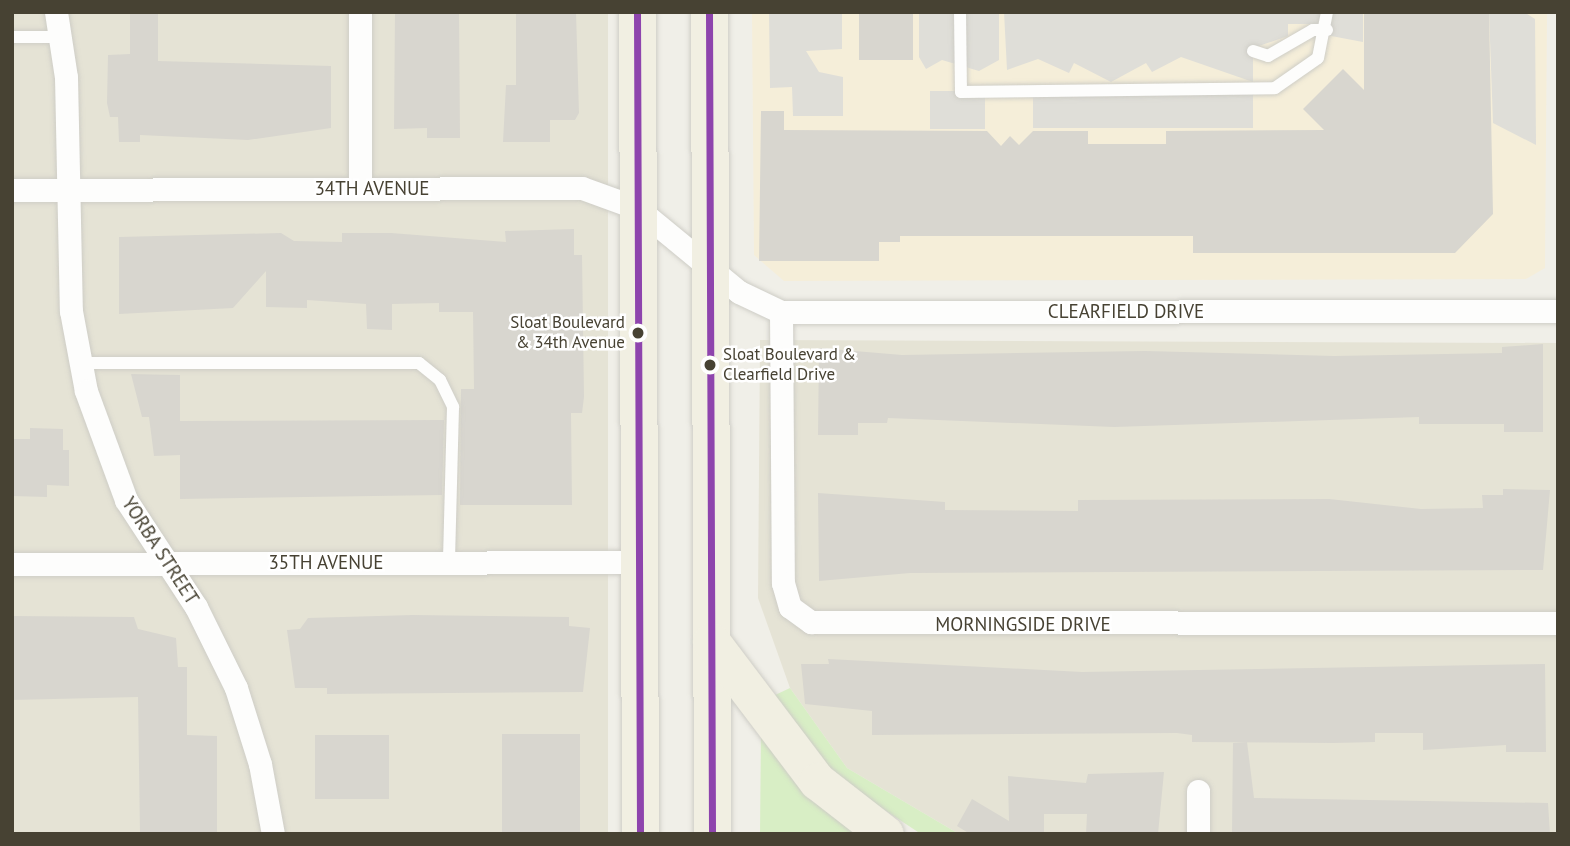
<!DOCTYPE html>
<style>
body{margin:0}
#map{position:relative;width:1570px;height:846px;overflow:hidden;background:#f0efe8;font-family:"PT Sans",sans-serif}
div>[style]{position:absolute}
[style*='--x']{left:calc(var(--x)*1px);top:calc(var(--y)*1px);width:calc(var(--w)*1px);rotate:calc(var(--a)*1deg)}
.residential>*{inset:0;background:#e5e3d5;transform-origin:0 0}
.commercial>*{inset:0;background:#f5eed9}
.green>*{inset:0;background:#d8eec5}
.parking>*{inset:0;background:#dfded8;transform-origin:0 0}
.building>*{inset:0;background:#d8d6cf;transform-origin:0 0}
.roads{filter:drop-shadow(0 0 2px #cecdc6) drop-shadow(0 0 2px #cecdc6)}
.service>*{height:12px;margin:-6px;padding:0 6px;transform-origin:6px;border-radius:6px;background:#fdfdfc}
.minor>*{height:23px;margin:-11.5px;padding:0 11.5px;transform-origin:11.5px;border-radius:11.5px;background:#fdfdfc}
.primary>*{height:37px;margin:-18.5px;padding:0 18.5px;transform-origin:18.5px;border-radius:18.5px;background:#f1efe2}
.bus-1>*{height:7px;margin:-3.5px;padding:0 3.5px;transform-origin:3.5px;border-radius:3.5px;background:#8e44ad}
.dots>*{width:19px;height:19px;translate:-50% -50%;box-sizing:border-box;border:4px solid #fff;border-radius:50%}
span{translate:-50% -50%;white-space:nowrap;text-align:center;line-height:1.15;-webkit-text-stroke:5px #fff;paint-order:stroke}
.bus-label{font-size:17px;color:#474233}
.right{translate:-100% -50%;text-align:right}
.left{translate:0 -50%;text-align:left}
.street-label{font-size:19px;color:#474233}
.frame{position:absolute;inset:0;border:14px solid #474233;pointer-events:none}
</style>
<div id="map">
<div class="residential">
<i style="left:12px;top:12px;width:596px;height:822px"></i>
<i style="clip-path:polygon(760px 340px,1558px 343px,1558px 834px,959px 834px,847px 768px,790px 688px,758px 598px)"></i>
</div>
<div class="commercial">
<i style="clip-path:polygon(752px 12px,1547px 12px,1545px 268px,1526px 279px,784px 281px,754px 255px)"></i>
</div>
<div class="green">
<i style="clip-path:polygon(790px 688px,847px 768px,959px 834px,921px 834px,830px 774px,773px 696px)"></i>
<i style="clip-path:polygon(761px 731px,860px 834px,760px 834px)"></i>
</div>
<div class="parking">
<i style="clip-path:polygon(769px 12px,842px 12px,842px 49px,806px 51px,819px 72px,843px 77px,843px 116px,793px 116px,792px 87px,770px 88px)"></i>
<i style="clip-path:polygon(919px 12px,999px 12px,999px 60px,979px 71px,942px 60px,926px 69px,919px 57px)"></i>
<i style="clip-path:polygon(1004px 12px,1363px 12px,1363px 42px,1310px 32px,1311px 24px,1288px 24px,1288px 36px,1253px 48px,1253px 82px,1181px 57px,1152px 72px,1146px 63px,1111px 82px,1074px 63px,1069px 73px,1038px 59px,1007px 70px)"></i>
<i style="clip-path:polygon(1489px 12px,1524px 12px,1535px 19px,1536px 145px,1493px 123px)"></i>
<i style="left:1253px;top:90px;width:38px;height:220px;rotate:90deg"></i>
<i style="left:985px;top:91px;width:38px;height:55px;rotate:90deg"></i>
</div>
<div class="building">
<i style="clip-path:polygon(130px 12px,158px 12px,158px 61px,331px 66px,331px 128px,248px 140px,140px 135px,140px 142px,119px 142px,118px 117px,110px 117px,107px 103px,108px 55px,130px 54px)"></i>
<i style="clip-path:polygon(395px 12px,459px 12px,460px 138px,427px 138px,427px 128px,394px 129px)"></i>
<i style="clip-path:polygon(516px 12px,576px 12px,579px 113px,575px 120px,550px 120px,550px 142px,503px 142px,506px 85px,516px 85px)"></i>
<i style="left:859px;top:12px;width:54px;height:48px"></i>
<i style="clip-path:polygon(1364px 12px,1489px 12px,1493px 214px,1455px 253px,1193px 253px,1193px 236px,900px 236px,900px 242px,879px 242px,879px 261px,759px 261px,761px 111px,784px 111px,784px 130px,987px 131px,1001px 146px,1010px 136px,1019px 145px,1033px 131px,1088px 131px,1088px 144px,1166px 144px,1166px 131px,1324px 130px,1303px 109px,1343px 69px,1364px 90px)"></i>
<i style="clip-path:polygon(574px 229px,574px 255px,582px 255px,584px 397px,582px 413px,571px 413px,572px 505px,460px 505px,461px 389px,474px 389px,473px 312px,439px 312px,439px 303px,392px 304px,392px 330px,367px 329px,366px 304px,307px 300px,307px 308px,266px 307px,266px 271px,233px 308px,119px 314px,119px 237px,281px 233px,294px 241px,342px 242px,342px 233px,391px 233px,506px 242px,505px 231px)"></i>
<i style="clip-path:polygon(1543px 344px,1543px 432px,1504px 432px,1504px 424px,1419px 424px,1419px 417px,1114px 427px,888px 418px,887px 423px,858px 423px,858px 435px,818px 435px,819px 348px,902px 355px,1145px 351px,1334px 356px,1502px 353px,1502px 347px)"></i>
<i style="clip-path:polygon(131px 374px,180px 375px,180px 421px,444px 420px,442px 495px,180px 499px,180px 455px,154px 456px,149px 417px,142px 417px)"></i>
<i style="clip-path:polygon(30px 428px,63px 429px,63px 450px,69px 450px,69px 486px,47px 485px,47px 497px,12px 496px,12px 439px,30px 439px)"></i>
<i style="clip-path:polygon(1503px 489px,1550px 490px,1543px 570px,910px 573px,819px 581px,818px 493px,945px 502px,945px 510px,1078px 511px,1078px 500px,1329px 499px,1421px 509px,1483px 508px,1482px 495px,1503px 495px)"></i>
<i style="clip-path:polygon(413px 615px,569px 617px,569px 626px,590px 628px,583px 692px,327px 694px,327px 688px,295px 688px,287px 630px,300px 629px,308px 618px)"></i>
<i style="clip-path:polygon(12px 616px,134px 617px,138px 629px,176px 638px,178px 667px,187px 667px,187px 735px,217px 736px,217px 834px,140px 834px,138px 697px,12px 700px)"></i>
<i style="clip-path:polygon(828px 659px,1082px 672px,1545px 664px,1546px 752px,1506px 752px,1506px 745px,1423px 750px,1423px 733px,1375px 733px,1375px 742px,1334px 743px,1192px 742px,1192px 735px,1177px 733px,872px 735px,872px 711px,805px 704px,801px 664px,829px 664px)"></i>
<i style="left:502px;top:734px;width:78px;height:100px"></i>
<i style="left:389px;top:735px;width:64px;height:74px;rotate:90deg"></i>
<i style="clip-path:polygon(1247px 742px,1254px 798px,1548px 803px,1550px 834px,1232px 834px,1233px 743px)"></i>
<i style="clip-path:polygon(1164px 772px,1158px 834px,1086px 834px,1087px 814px,1044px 814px,1044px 834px,970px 834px,957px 826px,972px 799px,1009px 821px,1008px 776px,1086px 783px,1088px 774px)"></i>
</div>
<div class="roads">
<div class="service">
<i style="--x:960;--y:12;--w:80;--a:89.3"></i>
<i style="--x:961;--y:92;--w:314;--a:-0.7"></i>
<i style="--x:1275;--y:88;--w:52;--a:-34.9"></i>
<i style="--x:1318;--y:58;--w:47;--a:-78.9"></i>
<i style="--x:12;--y:37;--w:49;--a:0"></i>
<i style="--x:1253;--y:51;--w:16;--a:18"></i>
<i style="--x:1268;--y:56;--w:52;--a:-30"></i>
<i style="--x:1313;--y:30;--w:14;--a:0"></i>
<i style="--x:79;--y:363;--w:340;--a:0"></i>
<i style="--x:419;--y:363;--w:27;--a:39"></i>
<i style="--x:440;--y:380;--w:30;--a:64"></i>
<i style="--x:453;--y:407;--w:156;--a:91.5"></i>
</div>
<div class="minor">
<i style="--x:56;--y:12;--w:66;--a:81.3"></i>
<i style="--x:66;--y:77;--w:234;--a:88.8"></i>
<i style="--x:71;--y:311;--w:81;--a:79.4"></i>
<i style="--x:86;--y:391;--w:116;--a:69.8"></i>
<i style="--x:126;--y:500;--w:128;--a:56.8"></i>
<i style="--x:196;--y:607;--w:90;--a:63.7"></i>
<i style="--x:236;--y:688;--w:80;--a:72.5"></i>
<i style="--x:260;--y:764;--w:71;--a:79.5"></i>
<i style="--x:360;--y:12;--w:177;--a:90"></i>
<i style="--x:12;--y:190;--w:570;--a:-0.2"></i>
<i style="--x:582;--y:188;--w:59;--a:20"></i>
<i style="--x:637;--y:208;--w:132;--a:39.5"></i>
<i style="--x:739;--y:292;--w:47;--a:25.5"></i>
<i style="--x:781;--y:312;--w:777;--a:-0.07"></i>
<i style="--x:781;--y:312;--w:271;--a:89.6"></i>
<i style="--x:783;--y:583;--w:25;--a:74"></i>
<i style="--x:790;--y:607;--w:26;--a:36"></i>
<i style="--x:811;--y:622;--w:747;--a:0.08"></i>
<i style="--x:12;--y:564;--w:628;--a:-0.18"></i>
<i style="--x:1198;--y:834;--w:43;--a:-90"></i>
</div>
<div class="primary">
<i style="--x:637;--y:12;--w:822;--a:89.79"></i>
<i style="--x:709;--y:12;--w:822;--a:89.79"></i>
<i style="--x:711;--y:641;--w:176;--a:52.9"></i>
<i style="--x:817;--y:781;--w:86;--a:37.9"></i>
</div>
</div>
<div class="bus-1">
<i style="--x:637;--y:12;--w:822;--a:89.79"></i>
<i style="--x:709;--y:12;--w:822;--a:89.79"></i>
</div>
<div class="dots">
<i style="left:638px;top:333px;background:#474233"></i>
<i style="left:710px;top:365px;background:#474233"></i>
</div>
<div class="bus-label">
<span class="right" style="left:625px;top:333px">Sloat Boulevard<br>&amp; 34th Avenue</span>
<span class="left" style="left:723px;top:365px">Sloat Boulevard &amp;<br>Clearfield Drive</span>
</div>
<div class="street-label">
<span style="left:372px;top:189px">34TH AVENUE</span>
<span style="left:1126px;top:312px">CLEARFIELD DRIVE</span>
<span style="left:160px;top:551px;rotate:57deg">YORBA STREET</span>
<span style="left:326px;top:563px">35TH AVENUE</span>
<span style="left:1023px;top:625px">MORNINGSIDE DRIVE</span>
</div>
<div class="frame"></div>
</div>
